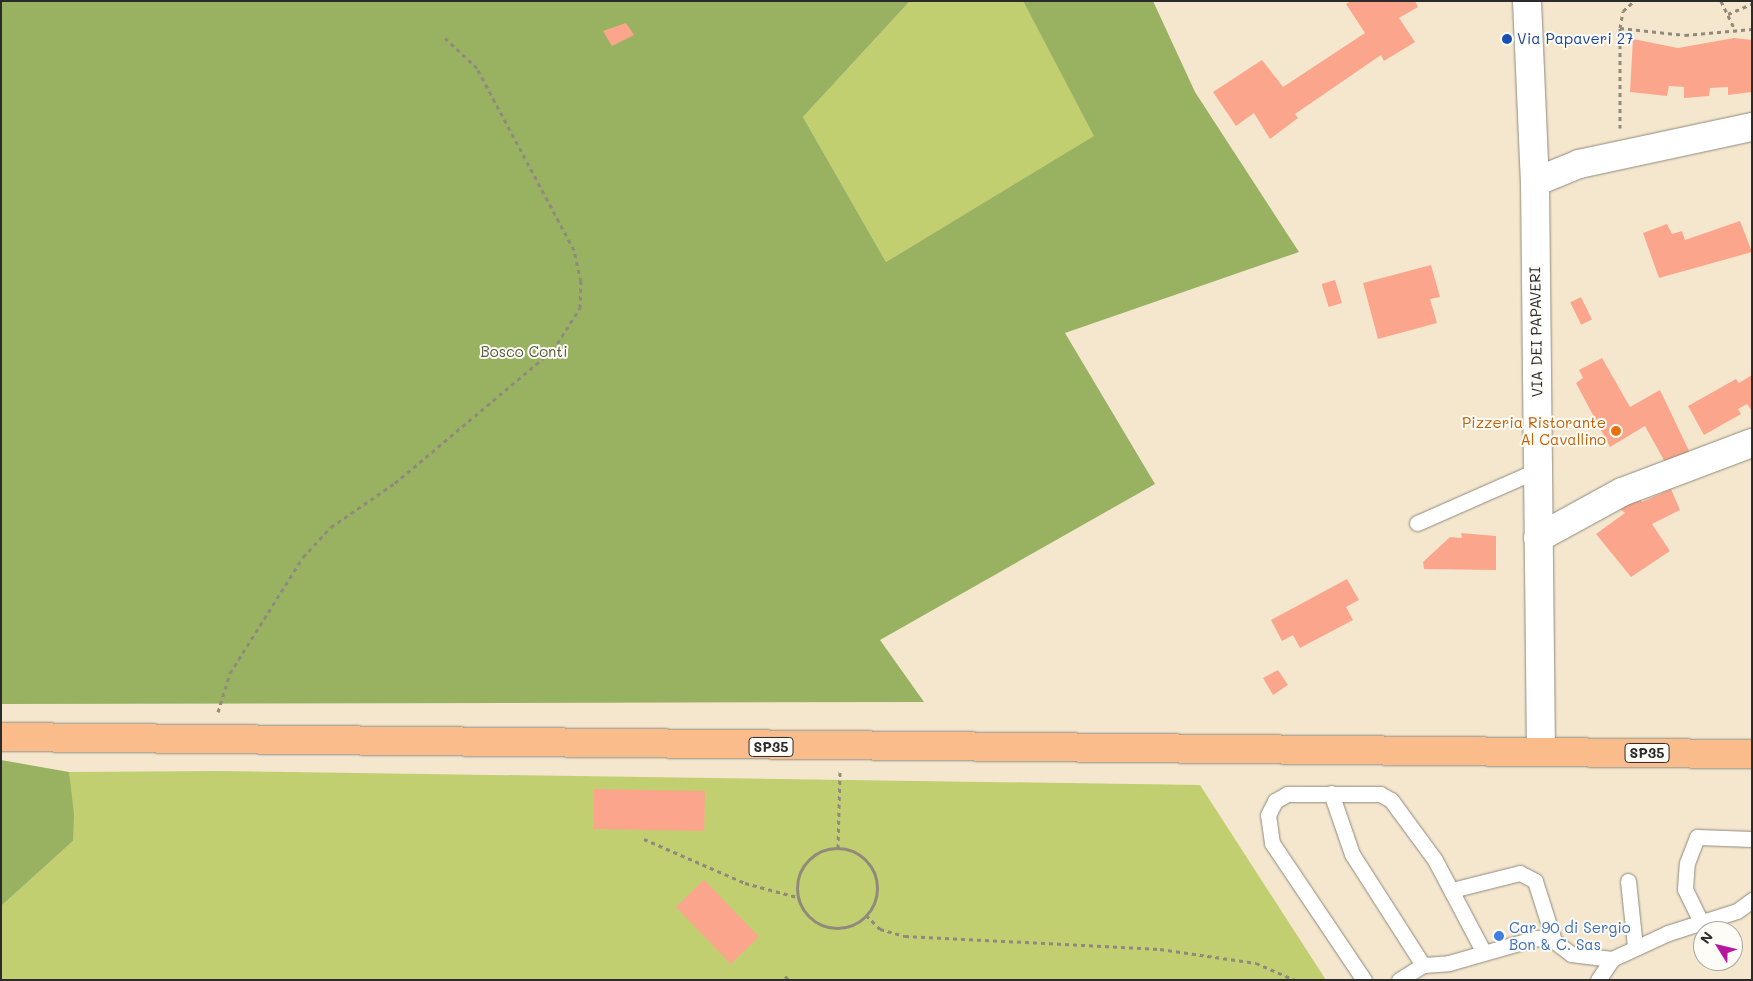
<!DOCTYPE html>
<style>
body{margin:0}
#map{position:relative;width:1753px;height:981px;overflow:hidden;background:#f4e7ce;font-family:Mali,sans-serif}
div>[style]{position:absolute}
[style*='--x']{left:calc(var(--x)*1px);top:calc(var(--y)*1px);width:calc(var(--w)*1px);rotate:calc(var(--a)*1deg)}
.green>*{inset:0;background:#c1cf70}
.forest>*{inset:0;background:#98b262}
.building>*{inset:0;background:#fba68c;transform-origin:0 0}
.path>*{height:3px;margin-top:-1.5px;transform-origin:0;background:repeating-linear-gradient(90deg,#90897c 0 4px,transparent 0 8px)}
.path>.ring{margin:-1.5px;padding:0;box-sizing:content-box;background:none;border:3px solid #90897c;border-radius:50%}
.roads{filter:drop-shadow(0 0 1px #90897c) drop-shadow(0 0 1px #90897c)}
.lane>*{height:15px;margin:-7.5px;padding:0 7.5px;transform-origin:7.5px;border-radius:7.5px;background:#fff}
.street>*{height:28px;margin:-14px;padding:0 14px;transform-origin:14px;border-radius:14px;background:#fff}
.primary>*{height:28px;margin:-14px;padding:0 14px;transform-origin:14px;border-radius:14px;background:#f9bc8a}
.dots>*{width:14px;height:14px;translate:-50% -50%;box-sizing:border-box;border:2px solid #fdfcf7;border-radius:50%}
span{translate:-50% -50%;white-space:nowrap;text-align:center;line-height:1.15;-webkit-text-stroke:4px #fdfcf7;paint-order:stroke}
.shield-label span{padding:1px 4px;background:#fdfcf7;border:1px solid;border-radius:4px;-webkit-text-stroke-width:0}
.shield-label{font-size:14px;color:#2b2b2b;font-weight:700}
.transit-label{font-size:15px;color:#164399}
.left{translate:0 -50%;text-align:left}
.street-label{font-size:15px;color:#2b2b2b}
.park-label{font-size:15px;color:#585c40}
.food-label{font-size:15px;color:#c56008}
.right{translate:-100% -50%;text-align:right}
.shop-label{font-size:15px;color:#366cbe}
.frame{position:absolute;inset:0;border:2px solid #2b2b2b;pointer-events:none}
.north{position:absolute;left:1693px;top:921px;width:50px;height:50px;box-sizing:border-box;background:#fdfcf7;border:1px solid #a9a8a5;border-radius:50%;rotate:306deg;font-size:14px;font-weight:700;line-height:20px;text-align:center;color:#2b2b2b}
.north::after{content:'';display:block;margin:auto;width:18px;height:22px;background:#b5179e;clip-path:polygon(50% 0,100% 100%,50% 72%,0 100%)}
</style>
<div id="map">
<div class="green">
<i style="clip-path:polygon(910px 1px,1023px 1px,1095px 136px,886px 262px,803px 117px)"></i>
<i style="clip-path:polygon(220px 771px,1200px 785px,1326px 980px,1px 980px,1px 906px,73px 841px,69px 772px)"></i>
</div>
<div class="forest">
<i style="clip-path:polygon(1px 1px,910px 1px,803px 117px,886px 262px,1094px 136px,1023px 1px,1153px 1px,1195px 92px,1299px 252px,1065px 333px,1155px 484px,880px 640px,924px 702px,1px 704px)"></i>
<i style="clip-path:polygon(1px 760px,69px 772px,74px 814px,73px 841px,1px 906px)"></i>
</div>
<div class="building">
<i style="clip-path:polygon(1351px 1px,1415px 1px,1418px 7px,1399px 18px,1415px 42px,1384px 61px,1381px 55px,1295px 114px,1298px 118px,1270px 139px,1254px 113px,1236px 126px,1213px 92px,1262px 60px,1283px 87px,1365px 33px,1346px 4px)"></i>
<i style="clip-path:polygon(626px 23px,634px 35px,612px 46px,603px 31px)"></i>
<i style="clip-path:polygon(1734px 38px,1752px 40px,1752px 92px,1728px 95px,1728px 87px,1710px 88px,1709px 96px,1684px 98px,1684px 87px,1669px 86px,1667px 96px,1630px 92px,1633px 39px,1678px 48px)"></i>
<i style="clip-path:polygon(1740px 221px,1752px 252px,1659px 278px,1643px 233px,1667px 224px,1672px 234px,1682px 231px,1685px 240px)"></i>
<i style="clip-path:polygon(1431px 265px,1440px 297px,1430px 299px,1437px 323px,1378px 339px,1363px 283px)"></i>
<i style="left:1335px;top:280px;width:24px;height:14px;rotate:73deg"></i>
<i style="left:1581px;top:297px;width:25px;height:12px;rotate:64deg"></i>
<i style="clip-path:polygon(1602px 358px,1630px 407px,1660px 390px,1691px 455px,1666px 464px,1645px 426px,1610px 447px,1576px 383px,1583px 378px,1579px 370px)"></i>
<i style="clip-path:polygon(1752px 375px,1752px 411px,1747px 404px,1738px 409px,1741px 414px,1704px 435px,1688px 406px,1736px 379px,1739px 383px)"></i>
<i style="clip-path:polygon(1671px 489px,1680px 510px,1652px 524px,1670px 551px,1631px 577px,1596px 534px,1625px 513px,1619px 508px,1638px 496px,1642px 502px)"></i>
<i style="clip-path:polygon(1461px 533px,1496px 536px,1496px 570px,1424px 569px,1423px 562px,1450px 537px,1462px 538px)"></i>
<i style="clip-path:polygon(1347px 579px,1359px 600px,1346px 607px,1353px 620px,1300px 648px,1293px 635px,1282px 641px,1271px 620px)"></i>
<i style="clip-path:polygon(1278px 670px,1288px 685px,1273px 695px,1263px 678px)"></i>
<i style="left:594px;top:789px;width:111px;height:40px;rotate:1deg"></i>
<i style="left:704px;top:880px;width:79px;height:39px;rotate:46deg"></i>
</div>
<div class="path">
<i style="--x:1721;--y:1;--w:34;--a:64"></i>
<i style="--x:1728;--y:14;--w:26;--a:-23"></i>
<i style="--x:1620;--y:28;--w:65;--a:6.1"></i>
<i style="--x:1685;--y:35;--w:67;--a:-5.1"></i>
<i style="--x:1620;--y:128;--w:100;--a:-90"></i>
<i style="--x:1620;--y:28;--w:17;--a:-80"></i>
<i style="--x:1623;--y:11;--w:15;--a:-42"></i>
<i style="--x:218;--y:712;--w:41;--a:-72.9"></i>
<i style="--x:230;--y:673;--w:137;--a:-57.8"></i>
<i style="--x:303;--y:557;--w:41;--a:-47"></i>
<i style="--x:331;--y:527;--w:78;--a:-34.5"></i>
<i style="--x:395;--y:483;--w:207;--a:-40.1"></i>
<i style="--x:553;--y:350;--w:50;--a:-57.3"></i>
<i style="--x:580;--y:308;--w:27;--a:-88"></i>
<i style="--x:581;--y:281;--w:32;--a:-103"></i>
<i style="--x:574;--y:250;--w:206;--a:-118.1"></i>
<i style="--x:477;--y:68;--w:48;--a:-136.7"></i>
<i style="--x:644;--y:839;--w:110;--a:23.5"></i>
<i style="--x:745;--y:883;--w:54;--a:15.1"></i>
<i style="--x:838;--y:848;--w:77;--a:-88.5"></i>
<i class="ring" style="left:797px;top:848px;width:77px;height:77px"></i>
<i style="--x:866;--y:915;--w:20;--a:45"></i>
<i style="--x:880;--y:929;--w:26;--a:16"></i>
<i style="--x:905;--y:936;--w:255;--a:2.9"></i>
<i style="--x:1160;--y:949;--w:97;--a:8.3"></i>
<i style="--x:1256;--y:963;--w:43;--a:23.6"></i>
<i style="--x:785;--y:976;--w:6;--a:45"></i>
</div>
<div class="roads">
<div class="lane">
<i style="--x:1417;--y:523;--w:132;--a:-23.7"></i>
<i style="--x:1331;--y:793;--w:65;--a:71"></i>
<i style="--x:1352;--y:854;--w:132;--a:57.4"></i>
<i style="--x:1423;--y:965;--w:26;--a:-4"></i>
<i style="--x:1449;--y:963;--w:91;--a:-16"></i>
<i style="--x:1536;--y:938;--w:18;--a:9"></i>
<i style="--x:1554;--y:941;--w:21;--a:37"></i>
<i style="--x:1571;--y:954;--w:41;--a:7"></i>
<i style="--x:1612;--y:959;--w:62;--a:-24.9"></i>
<i style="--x:1668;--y:933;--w:72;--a:-17.7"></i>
<i style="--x:1737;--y:911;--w:19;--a:-36"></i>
<i style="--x:1628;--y:881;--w:66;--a:83.9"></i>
<i style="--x:1452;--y:890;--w:70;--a:-14"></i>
<i style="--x:1520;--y:873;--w:17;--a:28"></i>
<i style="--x:1535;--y:881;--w:63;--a:72.4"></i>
<i style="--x:1702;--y:924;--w:39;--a:-116"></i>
<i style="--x:1685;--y:889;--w:26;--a:-86"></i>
<i style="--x:1687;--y:863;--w:28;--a:-69"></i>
<i style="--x:1697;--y:837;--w:55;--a:2.1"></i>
<i style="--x:1364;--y:980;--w:165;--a:-123.9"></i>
<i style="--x:1272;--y:843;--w:28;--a:-98"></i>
<i style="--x:1268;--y:815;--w:16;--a:-63"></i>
<i style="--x:1275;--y:801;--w:14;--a:-30"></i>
<i style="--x:1287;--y:794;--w:93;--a:0"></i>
<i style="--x:1380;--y:794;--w:13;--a:29"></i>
<i style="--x:1391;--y:800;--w:74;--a:53.7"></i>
<i style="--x:1435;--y:860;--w:103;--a:62.2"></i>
<i style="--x:1399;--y:980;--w:28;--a:-32"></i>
<i style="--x:1598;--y:980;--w:25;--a:-56"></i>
</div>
<div class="street">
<i style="--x:1527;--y:1;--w:181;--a:87.5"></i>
<i style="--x:1535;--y:182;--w:570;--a:89.4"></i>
<i style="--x:1535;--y:182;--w:48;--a:-22.2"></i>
<i style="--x:1579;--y:164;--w:177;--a:-12.1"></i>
<i style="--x:1538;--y:538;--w:96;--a:-28.7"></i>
<i style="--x:1622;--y:492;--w:139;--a:-20.7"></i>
</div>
<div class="primary">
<i style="--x:1;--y:737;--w:1751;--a:0.56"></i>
</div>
</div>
<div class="dots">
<i style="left:1507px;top:39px;background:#1a4fb4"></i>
<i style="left:1616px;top:431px;background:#e8710a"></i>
<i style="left:1499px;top:936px;background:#3f7fe0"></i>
</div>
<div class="shield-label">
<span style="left:771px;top:747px">SP35</span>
<span style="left:1647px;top:753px">SP35</span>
</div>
<div class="transit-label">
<span class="left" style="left:1517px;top:39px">Via Papaveri 27</span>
</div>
<div class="street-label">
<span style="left:1536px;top:332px;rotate:-91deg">VIA DEI PAPAVERI</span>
</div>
<div class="park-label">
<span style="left:524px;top:352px">Bosco Conti</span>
</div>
<div class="food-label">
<span class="right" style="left:1606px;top:431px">Pizzeria Ristorante<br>Al Cavallino</span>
</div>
<div class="shop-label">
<span class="left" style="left:1509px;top:936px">Car 90 di Sergio<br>Bon &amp; C. Sas</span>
</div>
<div class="frame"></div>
<div class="north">N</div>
</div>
